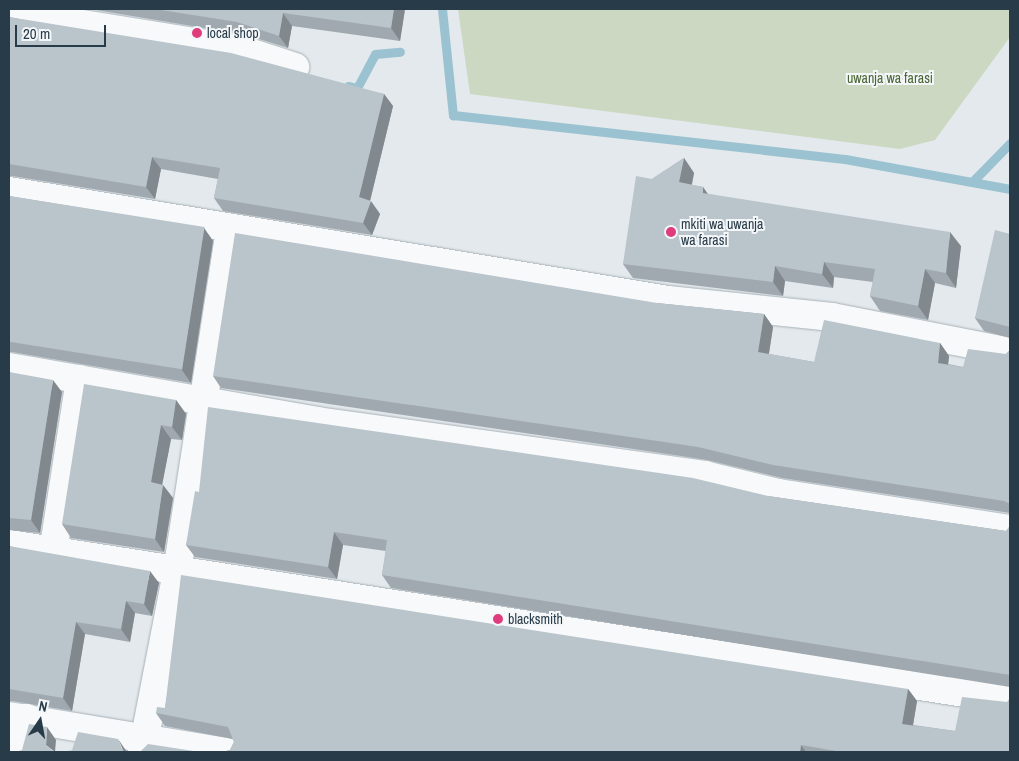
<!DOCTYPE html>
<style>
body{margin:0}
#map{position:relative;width:1019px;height:761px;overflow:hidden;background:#e3e9ed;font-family:"Archivo Narrow",sans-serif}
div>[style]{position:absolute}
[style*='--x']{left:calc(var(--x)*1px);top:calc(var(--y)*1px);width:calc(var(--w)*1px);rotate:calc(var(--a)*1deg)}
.green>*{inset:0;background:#cdd8c3}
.stream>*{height:9px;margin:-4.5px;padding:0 4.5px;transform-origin:4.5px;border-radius:4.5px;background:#9bc2d0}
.roads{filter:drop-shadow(0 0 1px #a7b1b8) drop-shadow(0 0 1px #a7b1b8)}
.minor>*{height:28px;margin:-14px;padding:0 14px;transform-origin:14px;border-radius:14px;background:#f7f9fa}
.wall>*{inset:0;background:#a0a9af}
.shaded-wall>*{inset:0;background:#82898e}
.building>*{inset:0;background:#bac4cb;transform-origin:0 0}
.dots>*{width:14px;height:14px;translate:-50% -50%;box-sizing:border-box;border:2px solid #f4f7f9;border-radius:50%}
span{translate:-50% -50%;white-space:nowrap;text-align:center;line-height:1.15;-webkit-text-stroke:4px #f4f7f9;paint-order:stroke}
.poi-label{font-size:14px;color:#283b48}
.left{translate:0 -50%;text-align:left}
.park-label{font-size:14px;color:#496534}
.frame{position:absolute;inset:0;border:10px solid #283b48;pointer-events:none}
.north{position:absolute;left:15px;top:696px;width:50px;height:50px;-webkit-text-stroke:4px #f4f7f9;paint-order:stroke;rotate:12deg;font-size:14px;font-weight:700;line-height:20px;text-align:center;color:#283b48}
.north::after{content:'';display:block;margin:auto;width:18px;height:22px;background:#283b48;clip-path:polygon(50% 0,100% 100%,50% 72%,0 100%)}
.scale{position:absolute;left:15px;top:25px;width:91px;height:22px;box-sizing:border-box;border:2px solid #283b48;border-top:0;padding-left:6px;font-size:15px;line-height:18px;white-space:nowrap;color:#283b48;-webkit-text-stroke:4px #f4f7f9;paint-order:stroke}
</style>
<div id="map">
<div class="green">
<i style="clip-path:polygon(458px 9px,1010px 9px,1010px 37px,935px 140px,900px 149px,470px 94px)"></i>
</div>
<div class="stream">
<i style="--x:442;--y:9;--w:107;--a:84.1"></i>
<i style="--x:453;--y:115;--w:394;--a:6.4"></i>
<i style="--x:845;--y:159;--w:168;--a:10.3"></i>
<i style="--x:348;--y:86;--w:9;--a:13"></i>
<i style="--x:357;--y:88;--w:38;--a:-62"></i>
<i style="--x:375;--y:54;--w:25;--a:-5"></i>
<i style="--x:972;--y:182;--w:54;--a:-45.7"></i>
</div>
<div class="roads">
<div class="minor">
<i style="--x:9;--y:12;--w:237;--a:9.2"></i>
<i style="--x:243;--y:50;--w:55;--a:18.1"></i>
<i style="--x:9;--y:191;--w:668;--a:9.39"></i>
<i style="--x:668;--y:300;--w:165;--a:5.9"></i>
<i style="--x:832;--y:317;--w:181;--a:11.1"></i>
<i style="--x:9;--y:367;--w:313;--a:9.9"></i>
<i style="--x:317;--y:421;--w:392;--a:7.9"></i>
<i style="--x:705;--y:475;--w:76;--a:13.7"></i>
<i style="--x:779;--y:493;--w:234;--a:8.9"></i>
<i style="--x:9;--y:544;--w:1013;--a:8.86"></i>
<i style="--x:53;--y:552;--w:175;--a:-81.1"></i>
<i style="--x:9;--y:716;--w:221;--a:9.4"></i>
<i style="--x:19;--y:752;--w:35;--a:-78"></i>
<i style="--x:142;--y:752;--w:183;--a:-79"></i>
<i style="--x:177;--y:572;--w:345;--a:-81.2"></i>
</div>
</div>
<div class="wall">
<i style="clip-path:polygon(95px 9px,405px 9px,400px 41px,292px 26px,288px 48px,246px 35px,96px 10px)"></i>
<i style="clip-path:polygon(9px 17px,384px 94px,393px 106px,370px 201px,380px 214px,372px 235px,223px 211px,214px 198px,218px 179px,161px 169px,155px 199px,12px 176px,9px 177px)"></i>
<i style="clip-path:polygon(684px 158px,694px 173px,692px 185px,703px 187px,708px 194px,961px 246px,956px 288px,935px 283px,928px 320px,880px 311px,870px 296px,873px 282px,834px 277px,833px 288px,785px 281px,783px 296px,633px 278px,623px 264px,652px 179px)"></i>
<i style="clip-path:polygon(9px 196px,204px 228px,213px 241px,191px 383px,12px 352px,9px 352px)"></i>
<i style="clip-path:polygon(1010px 234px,1010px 338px,984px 331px,975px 318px)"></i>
<i style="clip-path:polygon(657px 303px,764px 314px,773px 327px,769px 354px,814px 362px,940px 343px,949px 356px,948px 364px,963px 367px,1006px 354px,1010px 350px,1010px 513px,782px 478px,707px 460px,221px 388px,213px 376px)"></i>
<i style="clip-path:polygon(9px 372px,62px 392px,40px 533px,9px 530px)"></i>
<i style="clip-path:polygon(176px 400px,186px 414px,182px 440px,171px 439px,162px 484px,173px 498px,164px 552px,71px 538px,62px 524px)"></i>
<i style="clip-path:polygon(199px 492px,768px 496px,1006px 531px,1010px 526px,1010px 687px,391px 588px,382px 575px,386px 551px,343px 545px,337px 579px,195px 557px,186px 545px)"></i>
<i style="clip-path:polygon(9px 546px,159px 583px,152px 616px,135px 613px,130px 642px,85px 634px,72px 711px,12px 701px,9px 702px)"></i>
<i style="clip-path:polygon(908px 689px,917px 701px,913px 725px,955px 731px,1007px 702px,1010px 752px,223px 752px,230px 750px,234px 742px,233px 739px,165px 726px,156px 713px,165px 708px)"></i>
</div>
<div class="shaded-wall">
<i style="clip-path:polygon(394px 9px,405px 9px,400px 41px,391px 28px)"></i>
<i style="clip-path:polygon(283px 13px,292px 26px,288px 48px,279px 36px)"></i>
<i style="clip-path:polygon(384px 94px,393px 106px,368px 209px,359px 197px)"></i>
<i style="clip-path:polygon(152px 157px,161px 169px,155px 199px,146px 187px)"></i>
<i style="clip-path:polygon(684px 158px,694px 173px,689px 197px,679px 182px)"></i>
<i style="clip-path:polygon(703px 187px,713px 202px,703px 193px)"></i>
<i style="clip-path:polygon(371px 201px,380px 214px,372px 235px,363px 223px)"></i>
<i style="clip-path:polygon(204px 228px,213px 241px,191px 383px,182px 370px)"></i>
<i style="clip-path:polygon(950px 232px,961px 246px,956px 288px,946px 273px)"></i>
<i style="clip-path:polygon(824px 262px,834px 277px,833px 288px,822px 274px)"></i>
<i style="clip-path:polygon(775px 266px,785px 281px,783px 296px,773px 282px)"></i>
<i style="clip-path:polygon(925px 269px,935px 283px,928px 320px,918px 306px)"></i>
<i style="clip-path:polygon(764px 314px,773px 327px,767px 365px,758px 352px)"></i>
<i style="clip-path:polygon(940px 343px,949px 356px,947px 375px,938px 363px)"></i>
<i style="clip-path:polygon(53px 380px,62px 392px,40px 533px,31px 520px)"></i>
<i style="clip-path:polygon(176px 400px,186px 414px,182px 440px,172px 427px)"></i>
<i style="clip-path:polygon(161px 425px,171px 439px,160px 496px,151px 482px)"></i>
<i style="clip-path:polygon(163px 485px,173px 498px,164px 552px,155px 539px)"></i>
<i style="clip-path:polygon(334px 532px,343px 545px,337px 579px,328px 567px)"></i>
<i style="clip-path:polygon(150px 571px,159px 583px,152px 616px,144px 604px)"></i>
<i style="clip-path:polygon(126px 601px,135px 613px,130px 642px,121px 629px)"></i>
<i style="clip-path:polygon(76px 622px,85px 634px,72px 711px,63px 698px)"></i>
<i style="clip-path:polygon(908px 689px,917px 701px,911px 737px,902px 724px)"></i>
<i style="clip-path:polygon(47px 727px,56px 740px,55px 752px,46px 745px)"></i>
<i style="clip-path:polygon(118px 739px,127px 752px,124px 752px)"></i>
<i style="clip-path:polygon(801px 745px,806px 752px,800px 752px)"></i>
</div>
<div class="building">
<i style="clip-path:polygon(155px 9px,394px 9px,391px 28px,283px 13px,279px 36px,237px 22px)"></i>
<i style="clip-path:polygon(9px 17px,231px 53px,384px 94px,359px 197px,371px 201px,363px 223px,214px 198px,220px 168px,152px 157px,146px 187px,9px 164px)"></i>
<i style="clip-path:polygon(684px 158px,679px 182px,703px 187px,703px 193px,950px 232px,946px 273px,925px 269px,918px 306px,870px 296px,875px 269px,824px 262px,822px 274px,775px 266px,773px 282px,623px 264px,636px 176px,652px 179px)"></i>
<i style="left:9px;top:196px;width:198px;height:144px;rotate:9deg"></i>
<i style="clip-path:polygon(995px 230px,1010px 234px,1010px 327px,975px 318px)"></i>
<i style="clip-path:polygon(235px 233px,657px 303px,764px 314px,758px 352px,814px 362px,824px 320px,940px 343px,938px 363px,963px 367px,968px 349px,1006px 354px,1010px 350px,1010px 504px,1004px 501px,773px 465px,698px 447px,213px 376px)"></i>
<i style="clip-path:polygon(9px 372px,53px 380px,31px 520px,9px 518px)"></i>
<i style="clip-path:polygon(84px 384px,176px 400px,172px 427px,161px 425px,151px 482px,163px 485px,155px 539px,62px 524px)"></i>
<i style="clip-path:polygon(208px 407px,693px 478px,768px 496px,1006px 531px,1010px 526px,1010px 675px,382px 575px,387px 540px,334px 532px,328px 567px,186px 545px,195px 491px,199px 492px)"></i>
<i style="clip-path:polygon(9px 546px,150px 571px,144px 604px,126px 601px,121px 629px,76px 622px,63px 698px,9px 689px)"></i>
<i style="clip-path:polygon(181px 575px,908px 689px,902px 724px,955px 731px,962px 697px,1007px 702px,1010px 698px,1010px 752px,842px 752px,801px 745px,800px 752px,223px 752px,230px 750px,234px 742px,228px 727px,156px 713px,157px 707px,165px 708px)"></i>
<i style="clip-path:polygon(29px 724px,47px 727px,46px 745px,54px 752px,15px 752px,22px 750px)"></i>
<i style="clip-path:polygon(78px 732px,118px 739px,123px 751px,125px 752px,64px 752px,72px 750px)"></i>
<i style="clip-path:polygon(148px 744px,200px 752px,140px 752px)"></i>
</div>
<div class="dots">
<i style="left:197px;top:33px;background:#de3c7c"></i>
<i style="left:671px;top:232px;background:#de3c7c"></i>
<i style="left:498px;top:619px;background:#de3c7c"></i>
</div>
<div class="poi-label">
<span class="left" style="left:207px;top:33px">local shop</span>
<span class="left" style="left:681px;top:232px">mkiti wa uwanja<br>wa farasi</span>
<span class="left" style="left:508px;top:619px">blacksmith</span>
</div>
<div class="park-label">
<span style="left:890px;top:78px">uwanja wa farasi</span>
</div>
<div class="frame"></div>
<div class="north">N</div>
<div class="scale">20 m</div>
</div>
